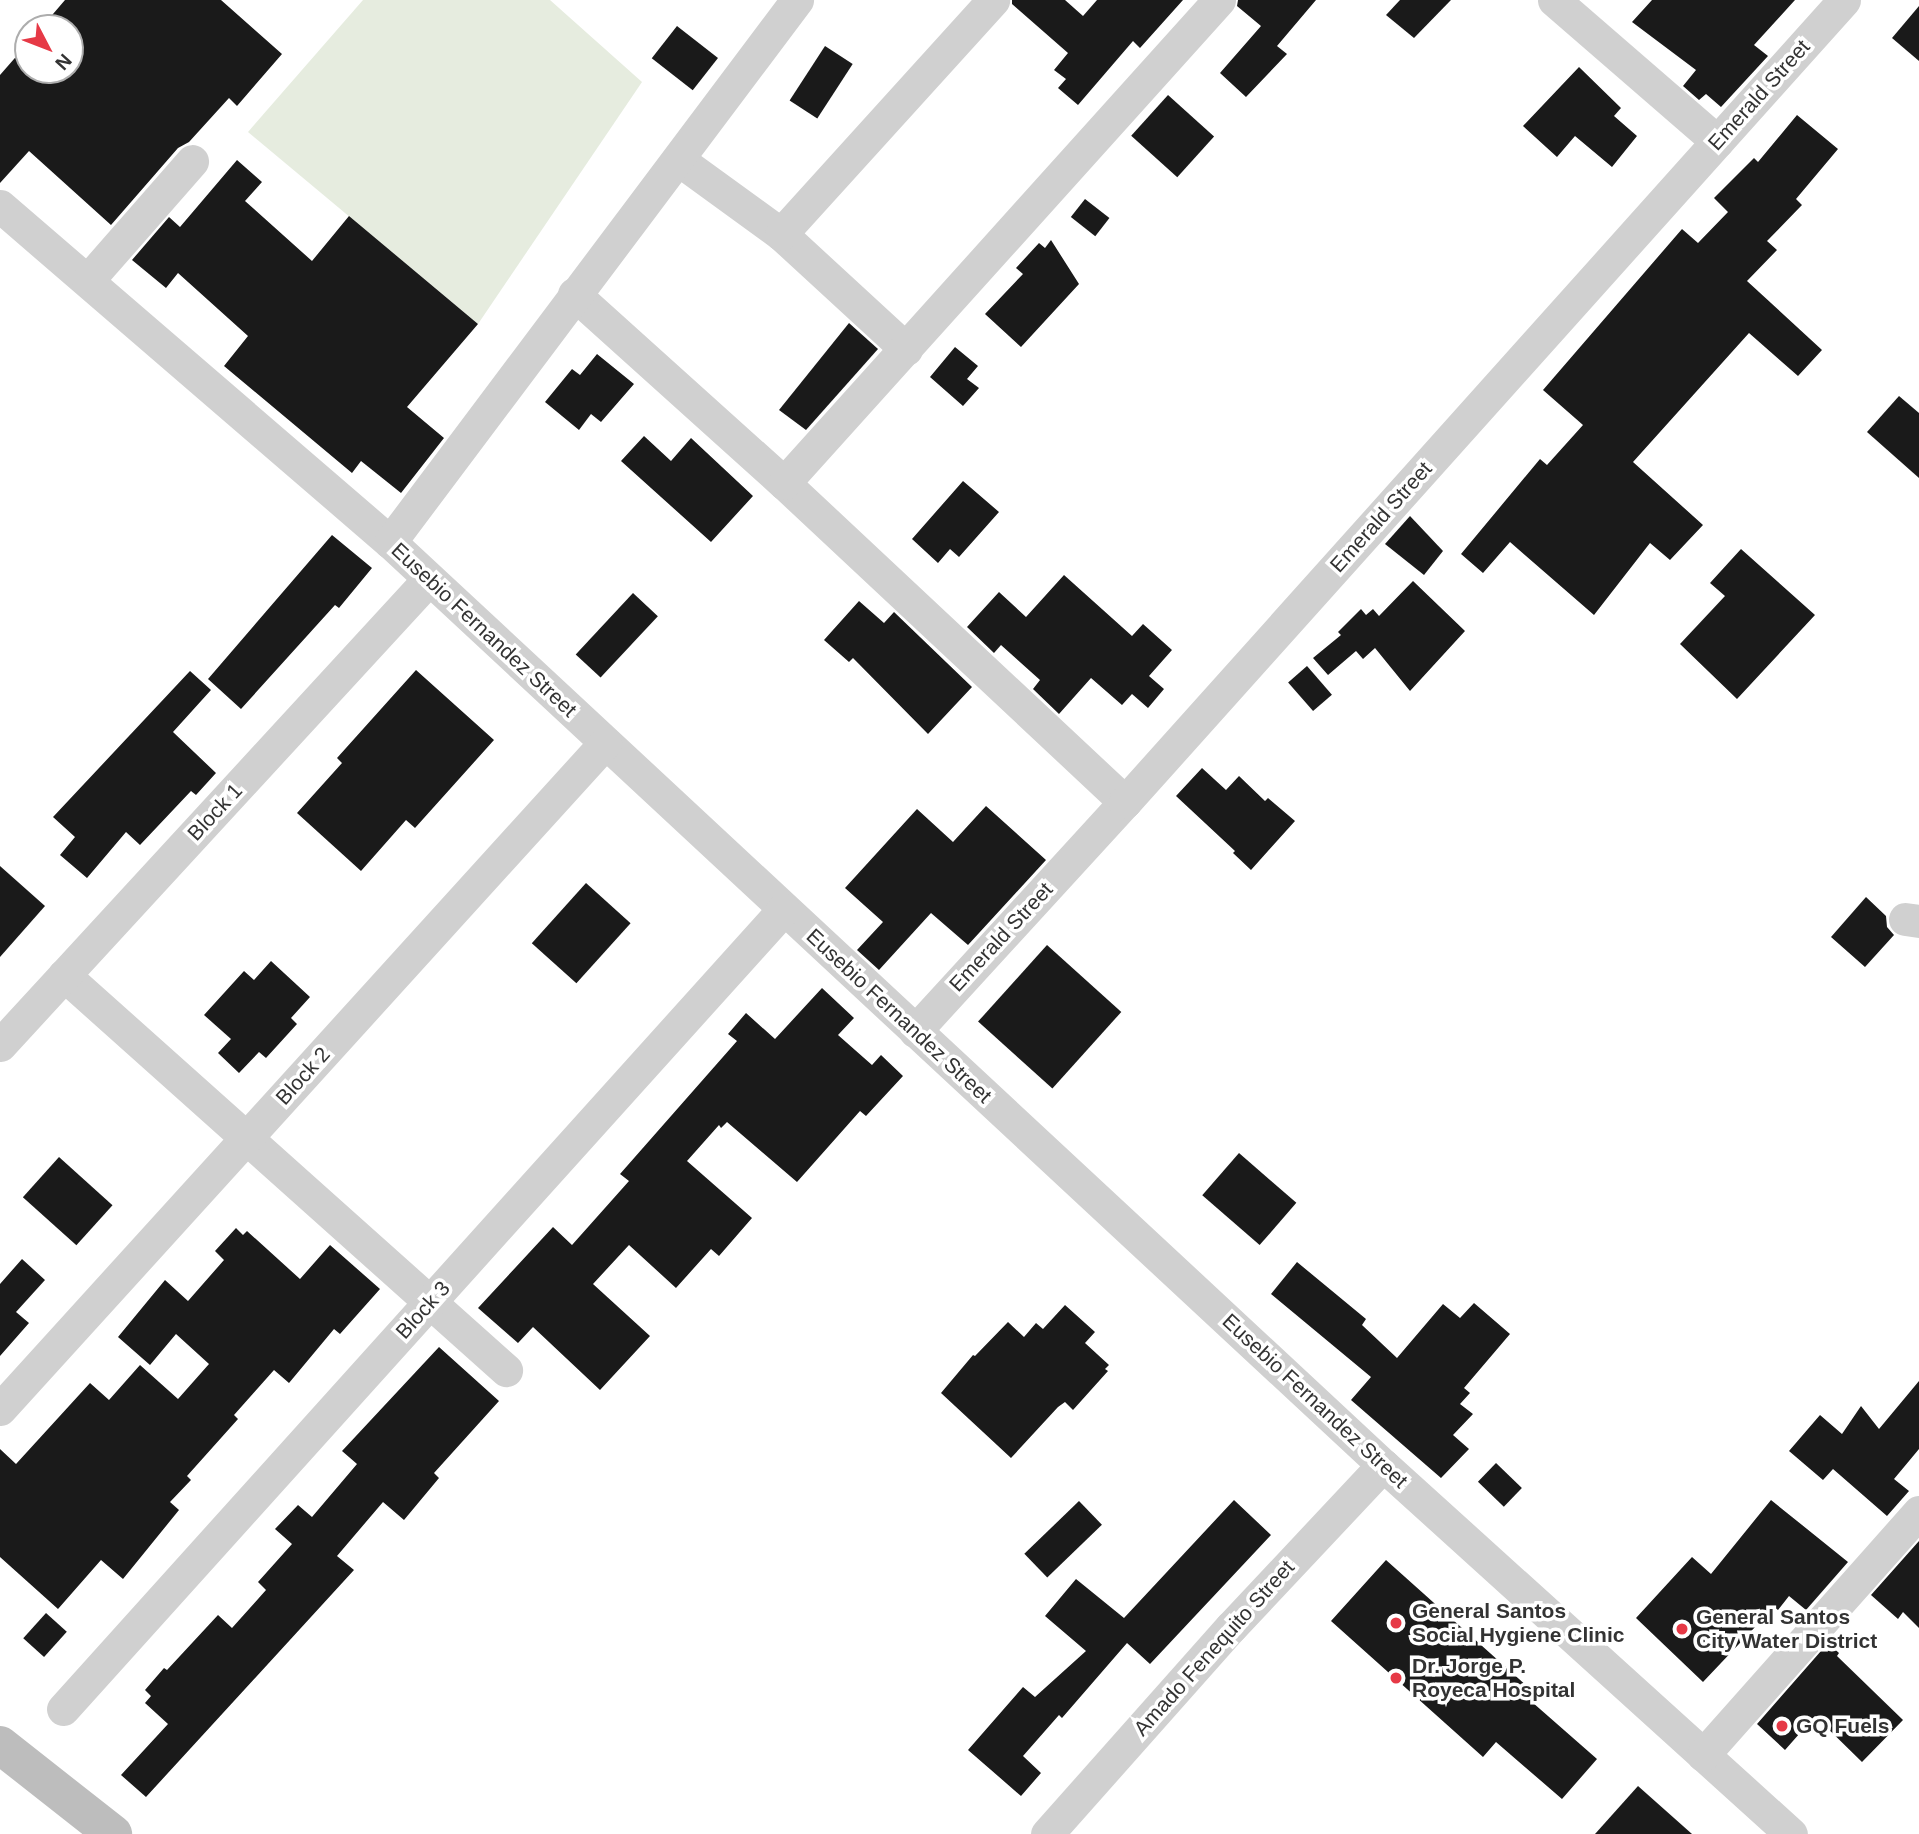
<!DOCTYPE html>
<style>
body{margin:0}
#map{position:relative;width:1919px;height:1834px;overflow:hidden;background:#fff;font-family:Arial,sans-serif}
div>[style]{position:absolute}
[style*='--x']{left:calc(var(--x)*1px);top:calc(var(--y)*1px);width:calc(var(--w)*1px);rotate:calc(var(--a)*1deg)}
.green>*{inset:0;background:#e6ecdf}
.building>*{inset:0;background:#1a1a1a;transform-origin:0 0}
.street>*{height:33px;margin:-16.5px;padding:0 16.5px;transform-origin:16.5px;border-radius:16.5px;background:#d0d0d0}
.secondary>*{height:38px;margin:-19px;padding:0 19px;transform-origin:19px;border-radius:19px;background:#bdbdbd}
.dots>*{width:19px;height:19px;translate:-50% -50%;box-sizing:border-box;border:4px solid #fff;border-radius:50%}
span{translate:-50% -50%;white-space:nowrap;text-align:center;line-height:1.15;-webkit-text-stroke:7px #fff;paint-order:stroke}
.street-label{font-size:21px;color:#333}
.poi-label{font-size:21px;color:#333;font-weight:700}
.left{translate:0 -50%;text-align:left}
.north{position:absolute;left:14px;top:14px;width:70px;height:70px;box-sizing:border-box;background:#fff;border:2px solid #adadad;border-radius:50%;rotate:132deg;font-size:19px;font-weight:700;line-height:28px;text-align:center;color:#333}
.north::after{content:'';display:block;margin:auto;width:24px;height:32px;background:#e63946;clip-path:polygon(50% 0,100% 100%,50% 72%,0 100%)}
</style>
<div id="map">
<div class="green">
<i style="clip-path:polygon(363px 0,550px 0,642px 82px,478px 324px,248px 132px)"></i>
</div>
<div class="building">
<i style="clip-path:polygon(65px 0,221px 0,282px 54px,237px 106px,229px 98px,189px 142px,178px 148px,111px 225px,29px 151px,0 183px,0 75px,28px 43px,28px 70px,70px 70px,70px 28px,41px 28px)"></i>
<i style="clip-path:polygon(1012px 0,1065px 0,1083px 16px,1097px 0,1183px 0,1140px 48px,1133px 41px,1078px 105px,1058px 88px,1066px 79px,1054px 70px,1068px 53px,1012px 4px)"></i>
<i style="clip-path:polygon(1238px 0,1316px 0,1277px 46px,1287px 54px,1246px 97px,1220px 73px,1261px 26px,1237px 6px)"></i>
<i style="clip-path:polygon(1400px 0,1451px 0,1414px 38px,1386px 15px)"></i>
<i style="clip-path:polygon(1652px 0,1795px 0,1754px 45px,1768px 56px,1721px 107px,1706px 94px,1699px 100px,1683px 86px,1696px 70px,1632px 22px)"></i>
<i style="clip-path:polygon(1919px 6px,1919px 61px,1892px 38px)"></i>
<i style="left:677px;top:26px;width:52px;height:41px;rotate:38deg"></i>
<i style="left:825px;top:46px;width:33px;height:65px;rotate:33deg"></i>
<i style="clip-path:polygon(1579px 67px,1621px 108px,1614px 116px,1637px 136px,1612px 167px,1575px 136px,1557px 157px,1523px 126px)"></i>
<i style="left:1168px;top:95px;width:62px;height:55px;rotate:42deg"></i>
<i style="clip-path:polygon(1797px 115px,1838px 149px,1796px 199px,1802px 205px,1767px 241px,1777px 250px,1747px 281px,1822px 350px,1798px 376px,1749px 333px,1633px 462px,1703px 525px,1670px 560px,1650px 543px,1594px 615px,1510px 542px,1483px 573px,1461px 554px,1540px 459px,1547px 465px,1583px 425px,1543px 390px,1682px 229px,1698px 243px,1728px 212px,1714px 198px,1754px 158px,1758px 162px)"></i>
<i style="clip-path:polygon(237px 160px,262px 182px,245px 201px,312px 261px,349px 216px,478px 324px,407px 407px,444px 438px,401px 493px,361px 461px,352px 473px,224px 366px,248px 336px,178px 273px,166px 288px,132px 260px,169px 217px,180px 227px)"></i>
<i style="left:1085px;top:199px;width:31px;height:23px;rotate:38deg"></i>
<i style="clip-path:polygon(1051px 240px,1079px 284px,1021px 347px,985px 314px,1023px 274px,1016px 268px,1039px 243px,1045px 248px)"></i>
<i style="clip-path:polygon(849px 323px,878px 349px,806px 430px,779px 410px)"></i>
<i style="clip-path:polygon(955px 347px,978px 366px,967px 379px,979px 388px,963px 406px,930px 377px)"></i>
<i style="clip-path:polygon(597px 354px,634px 384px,601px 422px,591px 414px,579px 430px,545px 402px,572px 369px,580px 375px)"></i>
<i style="clip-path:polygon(1899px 396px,1919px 413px,1919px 478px,1867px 432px)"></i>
<i style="clip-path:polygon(644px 436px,671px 461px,691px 438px,753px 496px,711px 542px,621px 461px)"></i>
<i style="clip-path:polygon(963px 481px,999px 512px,959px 557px,950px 549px,938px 563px,912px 539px)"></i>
<i style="clip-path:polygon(1410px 516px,1443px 551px,1424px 575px,1385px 544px)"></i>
<i style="clip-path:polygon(332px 535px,372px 568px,339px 608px,335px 605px,241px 709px,208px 679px)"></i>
<i style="clip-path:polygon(1741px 549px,1815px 615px,1737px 699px,1680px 644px,1725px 596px,1710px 583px)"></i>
<i style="clip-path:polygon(1064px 575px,1132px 636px,1143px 624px,1172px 650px,1149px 676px,1164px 689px,1148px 708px,1132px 694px,1122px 705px,1091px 678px,1059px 714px,1033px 689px,1040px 680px,1001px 645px,994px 653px,967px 627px,999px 592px,1026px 617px)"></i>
<i style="clip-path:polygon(1413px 581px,1465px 631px,1410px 691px,1375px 648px,1363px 659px,1356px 651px,1328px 675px,1313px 658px,1341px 635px,1338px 632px,1361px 609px,1366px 615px,1373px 609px,1379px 616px)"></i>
<i style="left:633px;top:593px;width:34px;height:84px;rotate:43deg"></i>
<i style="clip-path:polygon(859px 601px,884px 623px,894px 612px,972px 687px,928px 734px,853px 658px,849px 662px,824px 640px)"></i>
<i style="left:1307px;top:666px;width:38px;height:25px;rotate:49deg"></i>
<i style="clip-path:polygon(416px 670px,494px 740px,415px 828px,406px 820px,361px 871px,297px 813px,342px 763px,337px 758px)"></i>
<i style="clip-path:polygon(190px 671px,211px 690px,173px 732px,216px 773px,196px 795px,191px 791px,140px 845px,126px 832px,87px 878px,60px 855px,75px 837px,53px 817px)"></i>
<i style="clip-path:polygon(1202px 768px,1226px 790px,1239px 776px,1265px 801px,1268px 798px,1295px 821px,1251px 870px,1233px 853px,1235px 851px,1176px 796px)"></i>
<i style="clip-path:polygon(986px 806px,1046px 860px,968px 945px,931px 913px,879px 970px,857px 950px,883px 922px,845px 888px,917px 809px,953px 842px)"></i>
<i style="clip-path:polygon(0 866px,45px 906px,0 957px)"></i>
<i style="left:586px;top:883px;width:60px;height:81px;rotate:42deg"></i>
<i style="clip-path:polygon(1866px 897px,1886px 916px,1887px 927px,1894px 935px,1865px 967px,1831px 937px)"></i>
<i style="left:1047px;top:945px;width:100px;height:103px;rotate:42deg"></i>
<i style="clip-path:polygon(271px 961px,310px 997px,291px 1018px,297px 1024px,266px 1058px,259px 1052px,239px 1073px,218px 1053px,231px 1039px,204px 1015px,244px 971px,254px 980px)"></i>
<i style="clip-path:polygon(822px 988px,854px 1018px,838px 1035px,872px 1065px,881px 1055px,903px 1076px,866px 1116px,860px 1111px,797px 1182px,727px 1122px,721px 1128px,719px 1125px,687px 1161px,752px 1218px,719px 1256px,711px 1249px,676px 1288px,629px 1245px,593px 1284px,650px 1336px,600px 1390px,533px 1327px,518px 1343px,478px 1308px,553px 1227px,572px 1245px,629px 1181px,620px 1174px,737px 1041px,728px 1034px,746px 1013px,775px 1039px)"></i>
<i style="left:1239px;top:1153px;width:76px;height:56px;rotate:41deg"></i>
<i style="left:59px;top:1157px;width:72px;height:54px;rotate:42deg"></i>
<i style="clip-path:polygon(236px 1228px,243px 1235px,247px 1231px,300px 1279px,330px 1245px,380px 1289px,340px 1334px,334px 1329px,289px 1383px,274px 1370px,234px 1415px,238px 1419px,187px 1476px,191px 1480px,170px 1502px,179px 1510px,123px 1579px,101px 1560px,58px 1609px,0 1557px,0 1449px,16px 1464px,90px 1383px,109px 1400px,140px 1365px,178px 1399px,209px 1364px,176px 1334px,150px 1365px,118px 1337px,165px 1280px,188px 1301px,224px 1260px,215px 1251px)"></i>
<i style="clip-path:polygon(22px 1259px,45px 1280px,16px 1312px,29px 1323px,0 1356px,0 1284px)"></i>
<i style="clip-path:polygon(1297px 1262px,1366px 1319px,1362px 1325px,1397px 1358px,1443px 1304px,1460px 1318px,1474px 1303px,1510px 1334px,1464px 1388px,1470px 1393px,1460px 1404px,1473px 1414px,1453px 1435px,1469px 1449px,1441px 1478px,1351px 1400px,1371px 1377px,1271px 1294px)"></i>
<i style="clip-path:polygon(1065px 1305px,1095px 1332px,1085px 1343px,1109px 1365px,1105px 1369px,1108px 1371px,1073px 1410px,1065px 1402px,1058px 1407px,1011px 1458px,941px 1393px,973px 1355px,975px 1356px,1008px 1322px,1024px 1337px,1036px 1323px,1043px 1329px)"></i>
<i style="clip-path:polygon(439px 1347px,499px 1401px,434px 1473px,439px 1478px,404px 1520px,383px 1502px,337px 1556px,354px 1570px,146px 1797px,121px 1775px,168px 1724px,145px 1703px,151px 1696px,145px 1690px,164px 1668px,167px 1670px,218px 1615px,232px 1628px,266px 1590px,258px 1582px,292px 1544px,275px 1529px,298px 1505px,312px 1517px,357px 1464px,342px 1451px)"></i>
<i style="clip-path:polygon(1919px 1381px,1919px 1449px,1894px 1479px,1909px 1491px,1887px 1516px,1833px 1469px,1823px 1480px,1789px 1451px,1820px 1415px,1842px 1434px,1861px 1406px,1879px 1429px)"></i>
<i style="left:1496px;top:1463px;width:36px;height:26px;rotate:44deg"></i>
<i style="clip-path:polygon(1234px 1500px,1271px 1535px,1150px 1664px,1127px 1643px,1062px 1718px,1059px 1715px,1023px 1756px,1041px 1773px,1021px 1796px,968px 1750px,1023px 1687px,1035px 1697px,1086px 1651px,1045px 1616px,1076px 1579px,1124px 1618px)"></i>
<i style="clip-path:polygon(1771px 1500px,1848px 1562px,1806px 1610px,1789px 1596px,1778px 1610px,1774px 1607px,1703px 1682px,1636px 1618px,1692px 1557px,1711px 1574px)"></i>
<i style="left:1079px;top:1501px;width:33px;height:76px;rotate:46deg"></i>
<i style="clip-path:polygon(1919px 1541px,1919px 1628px,1903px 1612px,1898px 1619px,1871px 1595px)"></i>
<i style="clip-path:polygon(1386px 1560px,1538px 1696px,1532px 1702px,1597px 1759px,1562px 1799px,1496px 1742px,1483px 1757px,1331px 1621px)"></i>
<i style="left:46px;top:1613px;width:28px;height:34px;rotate:42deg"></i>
<i style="clip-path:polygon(1828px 1643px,1839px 1653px,1837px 1656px,1903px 1720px,1862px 1762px,1815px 1716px,1785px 1750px,1757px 1724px)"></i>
<i style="clip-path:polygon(1638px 1786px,1692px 1834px,1595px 1834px)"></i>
</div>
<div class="street">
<i style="--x:1554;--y:0;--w:216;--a:40.9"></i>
<i style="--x:679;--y:160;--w:126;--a:36"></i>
<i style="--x:781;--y:234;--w:170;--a:42.6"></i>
<i style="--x:0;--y:206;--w:515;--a:40.75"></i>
<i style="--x:390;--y:542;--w:1356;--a:42.91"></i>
<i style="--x:1383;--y:1465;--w:550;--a:42.13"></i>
<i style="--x:781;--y:234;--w:316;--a:-47.8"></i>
<i style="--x:88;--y:280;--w:158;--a:-48.8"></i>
<i style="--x:574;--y:294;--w:283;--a:42"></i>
<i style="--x:784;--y:483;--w:467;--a:43.1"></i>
<i style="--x:784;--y:483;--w:650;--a:-47.99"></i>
<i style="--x:390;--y:542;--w:678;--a:-53.1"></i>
<i style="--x:1905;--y:919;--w:14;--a:8"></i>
<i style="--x:64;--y:975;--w:593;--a:41.79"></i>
<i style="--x:915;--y:1031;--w:311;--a:-47.5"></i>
<i style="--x:1125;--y:802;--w:1077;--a:-48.12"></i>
<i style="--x:0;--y:1045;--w:633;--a:-47.37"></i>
<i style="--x:0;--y:1409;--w:900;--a:-47.75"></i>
<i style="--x:63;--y:1709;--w:1076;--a:-47.98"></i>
<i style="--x:1703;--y:1755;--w:325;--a:-48.4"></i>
<i style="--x:1047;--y:1834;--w:277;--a:-48.4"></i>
<i style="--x:1231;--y:1627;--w:222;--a:-46.8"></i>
</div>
<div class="secondary">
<i style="--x:0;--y:1745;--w:144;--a:38.2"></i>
</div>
<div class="dots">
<i style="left:1396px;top:1623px;background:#e63946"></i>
<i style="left:1682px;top:1629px;background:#e63946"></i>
<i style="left:1396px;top:1678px;background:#e63946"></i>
<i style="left:1782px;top:1726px;background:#e63946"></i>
</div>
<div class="street-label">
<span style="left:1759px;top:95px;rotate:-48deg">Emerald Street</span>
<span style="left:1381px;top:517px;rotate:-48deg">Emerald Street</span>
<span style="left:484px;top:630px;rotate:43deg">Eusebio Fernandez Street</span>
<span style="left:215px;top:812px;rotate:-47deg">Block 1</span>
<span style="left:1001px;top:937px;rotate:-47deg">Emerald Street</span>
<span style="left:899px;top:1016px;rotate:43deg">Eusebio Fernandez Street</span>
<span style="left:303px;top:1076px;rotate:-48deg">Block 2</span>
<span style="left:423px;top:1310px;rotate:-48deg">Block 3</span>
<span style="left:1315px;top:1401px;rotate:43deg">Eusebio Fernandez Street</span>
<span style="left:1214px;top:1648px;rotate:-48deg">Amado Fenequito Street</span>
</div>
<div class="poi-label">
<span class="left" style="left:1412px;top:1623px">General Santos<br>Social Hygiene Clinic</span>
<span class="left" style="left:1696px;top:1629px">General Santos<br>City Water District</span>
<span class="left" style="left:1412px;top:1678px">Dr. Jorge P.<br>Royeca Hospital</span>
<span class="left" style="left:1796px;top:1726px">GQ Fuels</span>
</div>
<div class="north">N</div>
</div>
